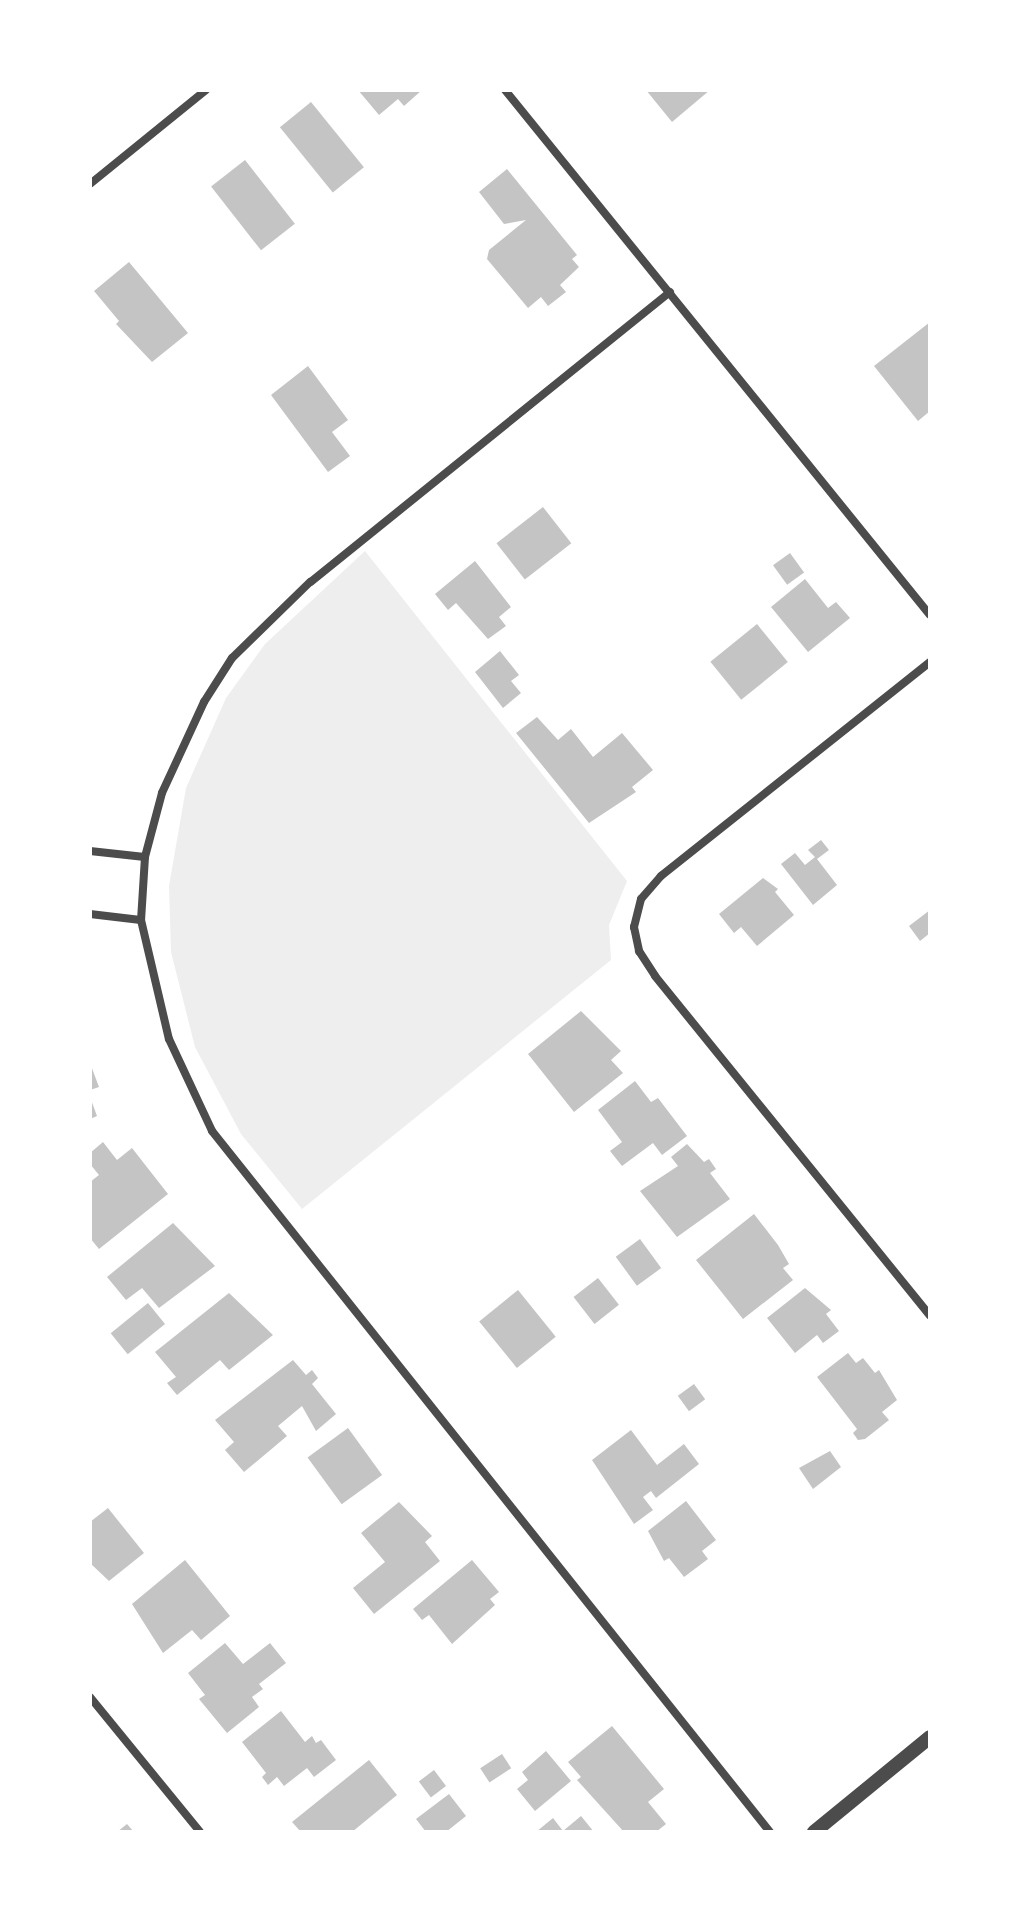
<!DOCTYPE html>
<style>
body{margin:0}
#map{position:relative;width:1020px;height:1922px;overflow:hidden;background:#fff;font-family:"Roboto Condensed",sans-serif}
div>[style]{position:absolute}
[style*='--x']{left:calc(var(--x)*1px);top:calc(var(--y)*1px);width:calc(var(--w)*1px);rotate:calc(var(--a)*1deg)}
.green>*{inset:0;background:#eee}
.building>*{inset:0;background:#c4c4c4;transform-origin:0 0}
.minor>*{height:8px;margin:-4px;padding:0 4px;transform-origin:4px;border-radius:4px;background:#4c4c4c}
.tertiary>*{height:14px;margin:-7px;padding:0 7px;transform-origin:7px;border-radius:7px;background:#4c4c4c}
span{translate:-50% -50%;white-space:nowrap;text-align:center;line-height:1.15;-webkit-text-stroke:6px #fff;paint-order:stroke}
.frame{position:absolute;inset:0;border:92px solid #fff;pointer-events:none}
</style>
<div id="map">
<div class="green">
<i style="clip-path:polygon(365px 551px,627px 881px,609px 925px,611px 960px,302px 1209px,241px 1134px,195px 1047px,171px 952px,169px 886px,186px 788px,226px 698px,265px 644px)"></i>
</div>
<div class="building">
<i style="clip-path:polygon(358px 90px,422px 90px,404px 106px,398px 99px,379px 115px)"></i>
<i style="clip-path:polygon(646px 90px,710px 90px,672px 122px)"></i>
<i style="left:311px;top:102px;width:84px;height:40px;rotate:51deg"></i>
<i style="left:245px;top:160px;width:81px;height:43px;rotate:52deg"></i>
<i style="clip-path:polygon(507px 169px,577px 255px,572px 259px,579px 267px,560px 285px,566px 292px,548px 306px,541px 297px,528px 308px,487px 259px,489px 250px,526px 220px,504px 224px,479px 192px)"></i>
<i style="clip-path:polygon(129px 262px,188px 333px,152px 362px,116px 324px,119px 321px,94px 291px)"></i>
<i style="clip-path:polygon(930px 322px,930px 411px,918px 421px,874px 366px)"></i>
<i style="clip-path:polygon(308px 366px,348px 420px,332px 432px,350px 456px,328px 472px,271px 395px)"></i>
<i style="left:543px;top:507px;width:46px;height:59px;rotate:52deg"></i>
<i style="left:790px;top:553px;width:24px;height:21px;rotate:54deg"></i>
<i style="clip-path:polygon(475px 561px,511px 607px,499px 617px,506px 626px,488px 639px,456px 603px,448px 610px,435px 594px)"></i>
<i style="clip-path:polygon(805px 579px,828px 608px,836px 602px,850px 618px,808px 652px,771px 607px)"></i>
<i style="left:757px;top:624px;width:49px;height:60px;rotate:51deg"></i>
<i style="clip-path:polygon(500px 651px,519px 675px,511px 681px,521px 693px,503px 708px,475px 672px)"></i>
<i style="clip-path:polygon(537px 717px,558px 740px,571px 729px,593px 757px,622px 733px,653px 770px,632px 787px,636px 792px,589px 823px,516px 733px)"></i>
<i style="clip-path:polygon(821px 840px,829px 850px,817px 859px,837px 885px,813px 905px,781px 864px,795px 853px,805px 865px,815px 857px,808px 850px)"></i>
<i style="clip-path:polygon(763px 878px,778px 889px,775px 892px,794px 915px,757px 946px,741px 927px,734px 933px,719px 914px)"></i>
<i style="clip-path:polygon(930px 910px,930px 933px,920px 941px,909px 926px)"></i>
<i style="clip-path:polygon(581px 1011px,621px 1051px,611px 1060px,623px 1073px,574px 1112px,528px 1054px)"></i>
<i style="clip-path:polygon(90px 1063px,99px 1087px,90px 1090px)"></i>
<i style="clip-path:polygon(635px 1081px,651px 1102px,658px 1098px,687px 1136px,662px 1155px,653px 1143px,622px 1166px,610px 1151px,622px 1142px,598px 1110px)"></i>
<i style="clip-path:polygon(90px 1097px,97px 1116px,90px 1119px)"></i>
<i style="clip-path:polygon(103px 1142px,117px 1160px,132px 1148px,168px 1194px,99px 1249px,90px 1238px,90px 1182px,99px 1175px,90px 1164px,90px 1153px)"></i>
<i style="clip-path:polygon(687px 1144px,704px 1162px,709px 1159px,716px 1169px,710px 1173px,730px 1199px,677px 1237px,640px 1191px,678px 1166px,671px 1157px)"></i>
<i style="clip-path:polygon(754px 1214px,778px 1245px,789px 1264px,783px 1268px,793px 1280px,743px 1319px,696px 1260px)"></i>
<i style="clip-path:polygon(173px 1223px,215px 1266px,159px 1308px,142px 1288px,126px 1300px,107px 1277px)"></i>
<i style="left:640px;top:1239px;width:36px;height:30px;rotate:54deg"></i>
<i style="left:598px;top:1278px;width:34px;height:31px;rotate:52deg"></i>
<i style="clip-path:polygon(805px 1288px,831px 1310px,826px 1314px,839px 1331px,823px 1343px,817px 1335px,795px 1353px,767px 1318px)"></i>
<i style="left:518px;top:1290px;width:60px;height:50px;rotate:51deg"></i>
<i style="clip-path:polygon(229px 1293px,273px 1335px,229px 1370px,220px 1360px,177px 1395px,167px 1383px,176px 1377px,155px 1352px)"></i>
<i style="left:148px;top:1303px;width:27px;height:48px;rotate:51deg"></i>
<i style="clip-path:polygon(848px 1353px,856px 1363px,863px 1358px,875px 1373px,879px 1370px,897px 1400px,882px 1412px,889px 1420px,865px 1439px,858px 1440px,853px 1433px,857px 1429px,817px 1377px)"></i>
<i style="clip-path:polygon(293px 1360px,306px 1375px,312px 1370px,318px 1378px,312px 1384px,336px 1414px,316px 1431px,302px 1406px,278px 1426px,287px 1436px,244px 1472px,225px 1450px,234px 1442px,215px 1420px)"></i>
<i style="left:694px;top:1384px;width:19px;height:20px;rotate:54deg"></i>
<i style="left:348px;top:1428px;width:58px;height:50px;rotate:54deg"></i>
<i style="clip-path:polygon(631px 1430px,657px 1465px,684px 1444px,699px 1464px,656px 1498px,651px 1491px,643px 1497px,653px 1510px,634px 1524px,592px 1460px)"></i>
<i style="clip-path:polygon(830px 1451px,841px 1467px,813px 1489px,799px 1468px)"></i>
<i style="clip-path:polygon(686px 1501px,716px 1540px,702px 1551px,708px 1559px,684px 1577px,669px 1558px,664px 1561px,648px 1531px)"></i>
<i style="clip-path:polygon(399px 1502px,432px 1536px,425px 1542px,440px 1561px,374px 1614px,353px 1588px,385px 1562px,361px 1533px)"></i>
<i style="clip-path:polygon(108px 1508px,144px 1553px,109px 1581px,90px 1563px,90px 1522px)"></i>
<i style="clip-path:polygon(185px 1560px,230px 1616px,201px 1640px,192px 1630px,163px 1653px,132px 1604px)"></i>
<i style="clip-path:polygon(472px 1560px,499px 1592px,490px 1599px,495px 1605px,452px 1644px,429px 1615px,422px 1620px,413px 1609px)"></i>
<i style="clip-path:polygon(225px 1643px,243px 1664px,270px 1643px,286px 1663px,259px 1684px,263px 1689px,252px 1697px,259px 1707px,227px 1733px,199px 1699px,205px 1695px,188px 1673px)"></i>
<i style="clip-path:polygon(281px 1711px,305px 1742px,312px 1736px,316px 1743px,321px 1740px,336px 1760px,314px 1777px,307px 1768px,284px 1786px,277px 1777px,268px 1785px,262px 1777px,266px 1773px,242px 1742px)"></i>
<i style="clip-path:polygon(612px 1726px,664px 1789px,648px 1802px,666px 1824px,656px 1832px,624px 1832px,577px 1780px,581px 1777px,568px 1762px)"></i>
<i style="clip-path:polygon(546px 1751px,571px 1781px,535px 1811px,517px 1789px,528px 1780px,522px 1772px)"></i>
<i style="left:502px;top:1754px;width:17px;height:26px;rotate:57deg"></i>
<i style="clip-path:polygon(369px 1760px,397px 1795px,352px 1832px,301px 1832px,292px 1822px)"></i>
<i style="left:434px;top:1770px;width:20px;height:19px;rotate:53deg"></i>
<i style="clip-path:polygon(449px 1794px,466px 1816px,446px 1832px,426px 1832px,416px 1819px)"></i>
<i style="clip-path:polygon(581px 1816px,594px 1832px,536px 1832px,553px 1818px,563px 1831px)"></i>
<i style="clip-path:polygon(127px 1824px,134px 1832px,117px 1832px)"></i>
</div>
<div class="minor">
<i style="--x:505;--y:90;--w:675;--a:51.01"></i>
<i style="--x:90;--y:184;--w:149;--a:-39"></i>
<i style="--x:670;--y:292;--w:462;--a:141.1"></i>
<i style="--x:310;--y:582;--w:109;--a:135.7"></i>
<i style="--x:232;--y:658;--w:52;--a:122.5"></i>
<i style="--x:204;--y:702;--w:100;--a:114.8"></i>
<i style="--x:162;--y:793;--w:66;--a:104.9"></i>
<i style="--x:145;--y:857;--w:63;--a:93.6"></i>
<i style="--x:141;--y:920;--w:122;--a:76.8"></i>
<i style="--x:169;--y:1039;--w:102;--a:64.9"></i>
<i style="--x:212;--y:1131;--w:896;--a:51.48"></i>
<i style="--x:930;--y:662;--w:344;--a:141.5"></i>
<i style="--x:661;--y:876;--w:30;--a:131"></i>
<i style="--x:641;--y:899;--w:29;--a:104"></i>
<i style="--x:634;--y:927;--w:25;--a:78"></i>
<i style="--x:639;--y:951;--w:30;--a:57"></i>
<i style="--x:655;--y:976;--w:437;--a:51"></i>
<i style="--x:90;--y:851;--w:55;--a:6.2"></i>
<i style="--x:90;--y:914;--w:51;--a:6.7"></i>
<i style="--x:90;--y:1697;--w:174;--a:50.8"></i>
</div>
<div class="tertiary">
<i style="--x:814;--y:1832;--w:150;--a:-39.3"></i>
</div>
<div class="frame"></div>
</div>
